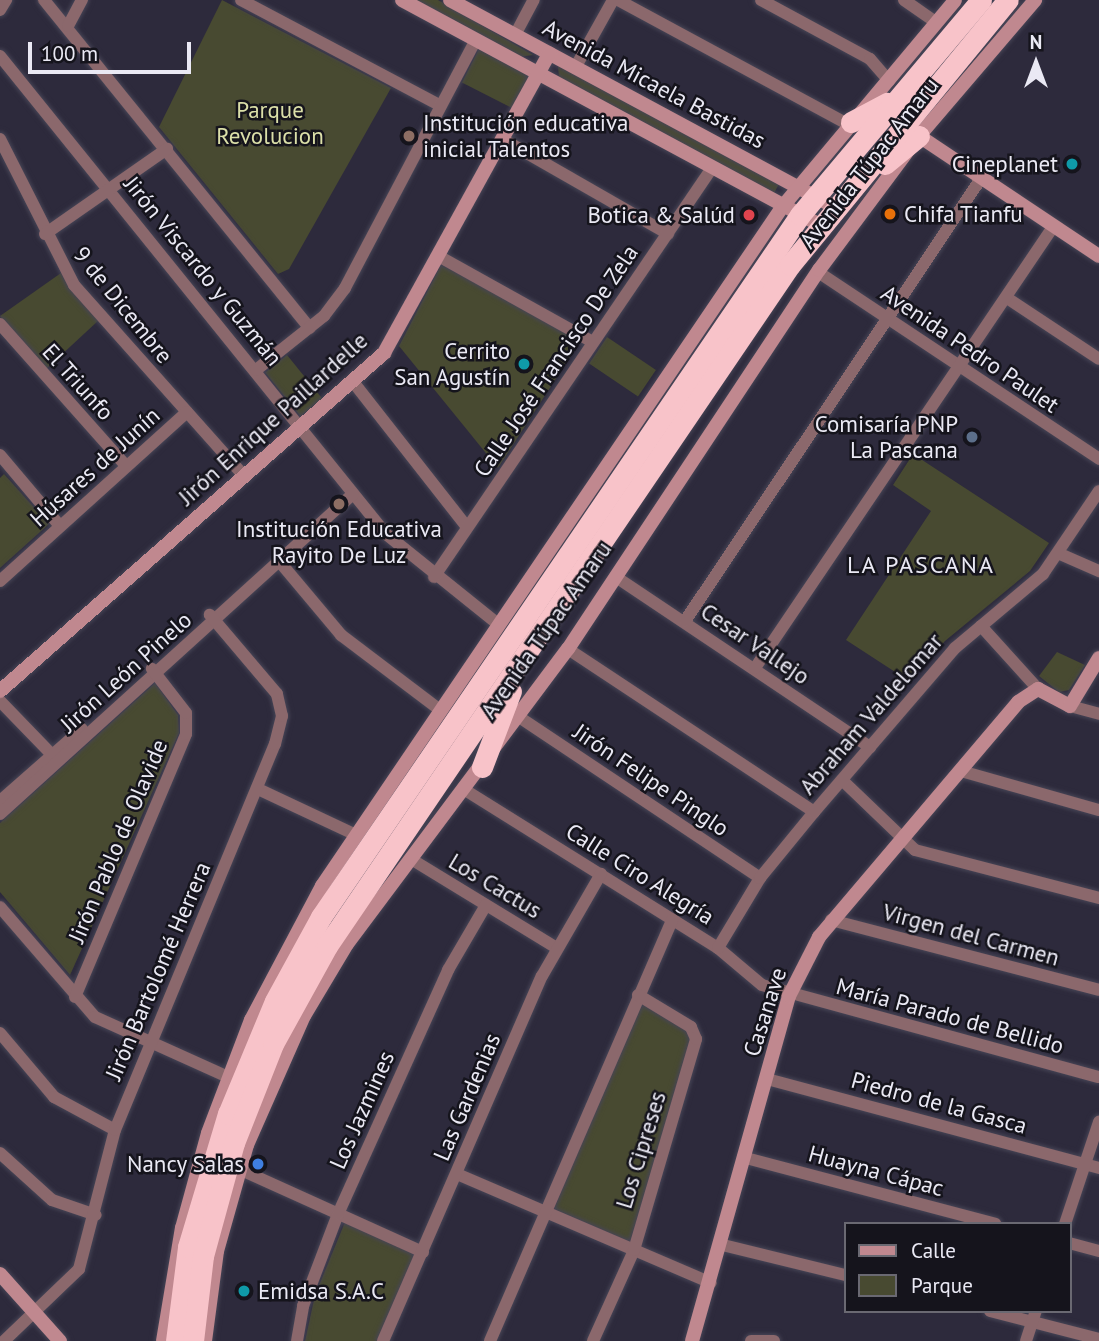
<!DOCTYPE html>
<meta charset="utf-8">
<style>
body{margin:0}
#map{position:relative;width:1099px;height:1341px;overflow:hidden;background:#2d2a3c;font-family:"PT Sans",sans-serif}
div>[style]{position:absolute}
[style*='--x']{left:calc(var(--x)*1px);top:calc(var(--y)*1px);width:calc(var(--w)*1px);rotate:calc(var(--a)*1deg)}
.green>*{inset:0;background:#484a31;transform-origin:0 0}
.roads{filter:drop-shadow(0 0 2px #474556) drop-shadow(0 0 2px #474556)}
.street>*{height:12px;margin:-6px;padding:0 6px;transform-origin:6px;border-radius:6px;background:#8b686c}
.secondary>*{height:14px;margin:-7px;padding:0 7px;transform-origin:7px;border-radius:7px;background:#c0888f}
.highway>*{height:21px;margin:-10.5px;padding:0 10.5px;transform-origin:10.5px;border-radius:10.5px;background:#f8c3c9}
.dots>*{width:19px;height:19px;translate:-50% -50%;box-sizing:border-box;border:4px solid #15141c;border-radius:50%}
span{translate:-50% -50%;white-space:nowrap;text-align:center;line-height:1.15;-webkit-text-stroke:5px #15141c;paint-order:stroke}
.street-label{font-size:23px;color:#eae9f4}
.park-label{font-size:23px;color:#dbdfa8}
.poi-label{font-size:23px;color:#eae9f4}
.left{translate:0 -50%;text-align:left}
.right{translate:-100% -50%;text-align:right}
.neighbourhood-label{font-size:24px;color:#eae9f4;letter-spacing:2px}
.legend{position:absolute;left:844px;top:1222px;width:228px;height:91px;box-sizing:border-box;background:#15141c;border:2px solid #6a6972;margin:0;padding:9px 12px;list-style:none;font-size:21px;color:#eae9f4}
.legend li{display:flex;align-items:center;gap:14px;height:35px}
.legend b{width:35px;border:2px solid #6a6972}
.north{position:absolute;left:1001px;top:28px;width:70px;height:70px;-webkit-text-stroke:5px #15141c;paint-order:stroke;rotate:0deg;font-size:19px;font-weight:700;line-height:28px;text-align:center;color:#eae9f4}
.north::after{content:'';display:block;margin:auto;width:24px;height:32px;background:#eae9f4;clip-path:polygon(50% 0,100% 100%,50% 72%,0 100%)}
.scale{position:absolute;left:28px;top:42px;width:163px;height:32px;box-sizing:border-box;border:4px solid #eae9f4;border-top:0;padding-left:9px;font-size:21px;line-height:24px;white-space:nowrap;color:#eae9f4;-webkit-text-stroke:5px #15141c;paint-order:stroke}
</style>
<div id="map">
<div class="green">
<i style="clip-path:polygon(222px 0,391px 88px,289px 269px,278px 274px,159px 127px)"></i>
<i style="clip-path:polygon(415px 0,438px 0,533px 55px,519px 57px)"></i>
<i style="left:481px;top:45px;width:61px;height:42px;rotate:27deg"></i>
<i style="clip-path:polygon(558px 66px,566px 68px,779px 184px,773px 195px,559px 77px)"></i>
<i style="clip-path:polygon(441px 265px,583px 337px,498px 468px,399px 346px)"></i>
<i style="clip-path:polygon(61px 273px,99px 320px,44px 371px,0 316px)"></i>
<i style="left:607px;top:337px;width:59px;height:32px;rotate:34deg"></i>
<i style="left:287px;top:355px;width:56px;height:28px;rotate:51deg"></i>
<i style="clip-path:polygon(913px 454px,1049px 543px,1030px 571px,945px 641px,909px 681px,846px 640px,931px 511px,893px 485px)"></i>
<i style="clip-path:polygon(4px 474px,49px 524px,0 568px,0 478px)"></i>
<i style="clip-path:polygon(1057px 652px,1085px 665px,1069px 690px,1059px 692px,1039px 676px)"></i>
<i style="clip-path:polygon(155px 683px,178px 715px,179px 733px,70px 975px,0 892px,0 823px)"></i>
<i style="clip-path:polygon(640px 1003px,687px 1031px,690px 1041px,630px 1242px,554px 1209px)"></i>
<i style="clip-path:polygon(345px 1222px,415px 1254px,378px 1341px,305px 1341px,315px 1295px)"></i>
</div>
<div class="roads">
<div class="street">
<i style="--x:44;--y:0;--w:422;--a:51"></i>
<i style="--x:241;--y:0;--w:226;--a:27.9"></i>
<i style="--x:618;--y:0;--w:263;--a:28.4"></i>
<i style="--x:761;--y:0;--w:124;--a:28.4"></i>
<i style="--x:870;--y:59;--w:29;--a:49"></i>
<i style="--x:904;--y:0;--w:40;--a:34.9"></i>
<i style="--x:0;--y:10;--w:12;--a:-59"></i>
<i style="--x:68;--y:26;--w:30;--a:-62"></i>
<i style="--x:515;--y:35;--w:40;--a:-62"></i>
<i style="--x:0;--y:56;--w:614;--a:51.08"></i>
<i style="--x:386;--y:534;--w:144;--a:38.8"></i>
<i style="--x:575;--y:68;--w:78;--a:-60.8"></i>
<i style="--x:0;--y:139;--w:164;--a:63.1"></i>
<i style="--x:74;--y:285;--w:256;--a:48.3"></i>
<i style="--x:504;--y:140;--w:189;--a:29.8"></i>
<i style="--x:45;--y:234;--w:149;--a:-34.9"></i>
<i style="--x:440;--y:257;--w:175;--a:29.1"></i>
<i style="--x:818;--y:272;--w:338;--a:33.6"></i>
<i style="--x:1007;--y:298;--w:110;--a:33.5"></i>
<i style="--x:0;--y:324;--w:190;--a:48.4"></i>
<i style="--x:256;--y:370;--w:87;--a:-38.5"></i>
<i style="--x:324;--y:316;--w:35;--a:-53"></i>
<i style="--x:345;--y:288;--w:280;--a:-62.2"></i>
<i style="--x:354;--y:383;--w:183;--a:51.9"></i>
<i style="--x:0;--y:455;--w:93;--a:49.8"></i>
<i style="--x:1060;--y:554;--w:43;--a:23.6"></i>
<i style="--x:279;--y:561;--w:97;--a:50"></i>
<i style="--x:341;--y:635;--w:124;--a:37.1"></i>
<i style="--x:434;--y:577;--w:495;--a:-55.8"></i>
<i style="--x:616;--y:577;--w:306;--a:33.8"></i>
<i style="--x:0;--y:581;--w:252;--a:-42.1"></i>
<i style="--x:685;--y:621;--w:531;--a:-56.22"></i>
<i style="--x:981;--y:626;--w:85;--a:47.9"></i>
<i style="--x:568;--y:649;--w:295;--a:33.5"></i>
<i style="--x:755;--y:668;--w:532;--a:-55.95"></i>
<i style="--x:0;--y:701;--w:83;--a:46"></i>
<i style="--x:1070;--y:706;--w:30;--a:15"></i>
<i style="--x:519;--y:717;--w:290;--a:33.7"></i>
<i style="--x:961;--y:771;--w:143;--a:15.8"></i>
<i style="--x:842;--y:780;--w:101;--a:43.8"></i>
<i style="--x:915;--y:850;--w:190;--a:14.6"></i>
<i style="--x:258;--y:789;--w:108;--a:25.1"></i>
<i style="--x:465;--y:790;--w:298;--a:32"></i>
<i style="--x:718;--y:948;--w:57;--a:40.1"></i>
<i style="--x:762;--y:985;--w:349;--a:15.3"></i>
<i style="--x:0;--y:801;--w:109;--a:-41.3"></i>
<i style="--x:0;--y:814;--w:476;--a:-42.2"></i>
<i style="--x:411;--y:859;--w:171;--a:31.4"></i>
<i style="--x:0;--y:907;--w:145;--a:49.2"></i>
<i style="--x:95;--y:1017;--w:146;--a:24.3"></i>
<i style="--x:831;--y:920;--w:277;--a:14.6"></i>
<i style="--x:718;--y:948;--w:82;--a:-59"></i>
<i style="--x:760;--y:878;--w:85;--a:-50.7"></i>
<i style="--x:814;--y:812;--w:216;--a:-49.3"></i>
<i style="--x:955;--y:648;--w:115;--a:-40.1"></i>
<i style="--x:1043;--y:574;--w:100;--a:-56"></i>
<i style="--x:75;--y:997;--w:285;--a:-67.1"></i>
<i style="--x:186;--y:734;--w:21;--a:-90"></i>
<i style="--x:186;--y:713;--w:56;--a:-127.7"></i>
<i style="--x:0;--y:1033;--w:84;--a:49.8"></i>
<i style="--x:54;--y:1097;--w:69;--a:28.4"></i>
<i style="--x:767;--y:1079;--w:344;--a:15"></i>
<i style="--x:0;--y:1153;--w:70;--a:42.1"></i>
<i style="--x:52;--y:1200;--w:46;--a:18.8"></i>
<i style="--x:746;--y:1158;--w:258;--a:14.8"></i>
<i style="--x:239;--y:1169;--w:202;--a:24.3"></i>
<i style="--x:457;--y:1174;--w:276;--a:23.2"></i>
<i style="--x:1065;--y:1224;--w:108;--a:-71.6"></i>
<i style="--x:1069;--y:1243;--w:31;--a:15"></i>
<i style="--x:723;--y:1245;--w:126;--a:13.8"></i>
<i style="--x:990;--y:1311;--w:113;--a:14.4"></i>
<i style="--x:4;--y:1341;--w:104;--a:-43.8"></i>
<i style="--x:79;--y:1269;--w:144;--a:-75.5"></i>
<i style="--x:115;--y:1130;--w:418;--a:-67.5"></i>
<i style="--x:275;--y:744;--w:29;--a:-76"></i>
<i style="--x:282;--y:716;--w:23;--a:-103"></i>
<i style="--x:277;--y:694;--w:104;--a:-130.3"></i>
<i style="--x:297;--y:1341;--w:36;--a:-80"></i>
<i style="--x:303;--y:1306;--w:98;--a:-69.2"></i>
<i style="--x:338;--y:1214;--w:268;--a:-65.7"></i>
<i style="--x:448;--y:970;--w:75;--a:-59.7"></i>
<i style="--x:383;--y:1341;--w:398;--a:-66.5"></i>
<i style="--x:542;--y:976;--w:118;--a:-60"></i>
<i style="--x:490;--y:1341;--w:459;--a:-66.6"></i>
<i style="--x:593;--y:1341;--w:100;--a:-65.7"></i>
<i style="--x:634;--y:1250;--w:220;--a:-73.6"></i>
<i style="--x:696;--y:1039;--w:13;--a:-113"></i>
<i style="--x:691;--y:1027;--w:62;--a:-148.9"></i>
<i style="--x:751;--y:1341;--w:23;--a:0"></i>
<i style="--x:1026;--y:1341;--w:32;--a:-72"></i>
</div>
<div class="secondary">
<i style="--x:402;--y:0;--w:476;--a:28.3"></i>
<i style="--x:450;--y:0;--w:438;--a:28.3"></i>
<i style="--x:919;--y:136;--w:216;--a:33.7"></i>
<i style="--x:0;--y:691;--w:512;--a:-41.35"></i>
<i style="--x:384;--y:353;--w:342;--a:-61.1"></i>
<i style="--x:0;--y:1274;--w:90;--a:48.2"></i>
<i style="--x:163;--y:1341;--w:115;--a:-80.5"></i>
<i style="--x:182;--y:1228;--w:98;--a:-74.7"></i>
<i style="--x:208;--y:1133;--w:121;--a:-69.2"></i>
<i style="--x:251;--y:1020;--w:152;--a:-62.1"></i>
<i style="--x:322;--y:886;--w:822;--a:-55.87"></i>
<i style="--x:783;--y:206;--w:268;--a:-50.1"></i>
<i style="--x:205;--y:1341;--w:91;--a:-82.4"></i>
<i style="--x:217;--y:1251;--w:110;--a:-74.2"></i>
<i style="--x:247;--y:1145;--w:141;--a:-66.2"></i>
<i style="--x:304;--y:1016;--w:84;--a:-59.2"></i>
<i style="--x:347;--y:944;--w:369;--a:-53.2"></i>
<i style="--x:568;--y:649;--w:455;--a:-56.5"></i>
<i style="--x:819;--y:270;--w:167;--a:-53.3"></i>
<i style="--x:919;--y:136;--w:179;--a:-49.5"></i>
<i style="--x:692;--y:1341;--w:358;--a:-74.3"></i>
<i style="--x:789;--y:996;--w:66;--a:-63"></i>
<i style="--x:819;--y:937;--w:308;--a:-49.7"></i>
<i style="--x:1018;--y:702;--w:24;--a:-33"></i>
<i style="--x:1038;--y:689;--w:36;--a:28"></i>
<i style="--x:1070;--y:706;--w:56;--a:-58.9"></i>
</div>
<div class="highway">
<i style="--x:851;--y:122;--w:41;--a:-27.8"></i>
<i style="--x:885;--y:164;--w:44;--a:-39.5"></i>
<i style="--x:482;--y:767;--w:81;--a:-69.1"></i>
<i style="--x:176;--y:1341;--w:95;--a:-82.7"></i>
<i style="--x:188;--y:1247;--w:139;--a:-73.3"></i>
<i style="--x:228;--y:1114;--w:122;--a:-67.4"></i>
<i style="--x:275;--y:1001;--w:96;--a:-61.3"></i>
<i style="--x:321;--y:917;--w:850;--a:-55.69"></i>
<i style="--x:800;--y:215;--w:281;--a:-49.9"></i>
<i style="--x:193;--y:1341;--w:86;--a:-83.3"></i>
<i style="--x:203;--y:1256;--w:117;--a:-74.7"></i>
<i style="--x:234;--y:1143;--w:106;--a:-68.5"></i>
<i style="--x:273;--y:1044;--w:112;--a:-61.1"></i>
<i style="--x:327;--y:946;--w:823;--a:-55.79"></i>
<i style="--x:790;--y:265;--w:343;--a:-50.6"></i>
</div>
</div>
<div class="dots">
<i style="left:409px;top:136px;background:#8d6e63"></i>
<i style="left:1072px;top:164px;background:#0f9aa8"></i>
<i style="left:890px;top:214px;background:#e8710a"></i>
<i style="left:749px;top:215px;background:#e0444e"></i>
<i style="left:524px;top:364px;background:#0f9aa8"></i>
<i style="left:972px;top:437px;background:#5c6f8a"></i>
<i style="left:339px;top:504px;background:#8d6e63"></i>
<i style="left:258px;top:1164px;background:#3f7fe0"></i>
<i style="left:244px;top:1291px;background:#0f9aa8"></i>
</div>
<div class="street-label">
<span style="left:654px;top:84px;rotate:28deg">Avenida Micaela Bastidas</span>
<span style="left:869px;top:163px;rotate:-52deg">Avenida Túpac Amaru</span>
<span style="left:203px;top:271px;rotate:51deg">Jirón Viscardo y Guzmán</span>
<span style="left:123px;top:305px;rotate:51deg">9 de Dicembre</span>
<span style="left:970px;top:349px;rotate:34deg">Avenida Pedro Paulet</span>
<span style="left:556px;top:361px;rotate:-56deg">Calle José Francisco De Zela</span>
<span style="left:78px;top:382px;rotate:48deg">El Triunfo</span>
<span style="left:273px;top:419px;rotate:-42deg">Jirón Enrique Paillardelle</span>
<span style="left:95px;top:467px;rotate:-42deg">Húsares de Junín</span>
<span style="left:546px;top:630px;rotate:-55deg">Avenida Túpac Amaru</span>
<span style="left:755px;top:644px;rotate:34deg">Cesar Vallejo</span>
<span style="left:126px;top:672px;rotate:-42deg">Jirón León Pinelo</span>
<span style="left:871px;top:714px;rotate:-49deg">Abraham Valdelomar</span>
<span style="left:651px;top:780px;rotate:34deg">Jirón Felipe Pinglo</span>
<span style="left:118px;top:841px;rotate:-67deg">Jirón Pablo de Olavide</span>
<span style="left:640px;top:874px;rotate:32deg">Calle Ciro Alegría</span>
<span style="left:495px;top:886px;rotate:31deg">Los Cactus</span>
<span style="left:971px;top:935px;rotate:15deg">Virgen del Carmen</span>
<span style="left:158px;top:971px;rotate:-67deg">Jirón Bartolomé Herrera</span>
<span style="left:765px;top:1012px;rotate:-72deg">Casanave</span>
<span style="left:950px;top:1016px;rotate:15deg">María Parado de Bellido</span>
<span style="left:467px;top:1097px;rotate:-67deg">Las Gardenias</span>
<span style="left:939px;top:1103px;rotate:15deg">Piedro de la Gasca</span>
<span style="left:362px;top:1110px;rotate:-66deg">Los Jazmines</span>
<span style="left:641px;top:1150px;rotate:-73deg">Los Cipreses</span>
<span style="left:876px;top:1171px;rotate:15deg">Huayna Cápac</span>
</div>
<div class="park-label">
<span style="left:270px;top:123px">Parque<br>Revolucion</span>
</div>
<div class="poi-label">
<span class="left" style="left:423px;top:136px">Institución educativa<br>inicial Talentos</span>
<span class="right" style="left:1058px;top:164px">Cineplanet</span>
<span class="left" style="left:904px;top:214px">Chifa Tianfu</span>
<span class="right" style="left:735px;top:215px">Botica &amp; Salúd</span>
<span class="right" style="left:510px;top:364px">Cerrito<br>San Agustín</span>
<span class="right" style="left:958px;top:437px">Comisaría PNP<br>La Pascana</span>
<span style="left:339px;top:542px">Institución Educativa<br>Rayito De Luz</span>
<span class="right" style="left:244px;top:1164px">Nancy Salas</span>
<span class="left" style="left:258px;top:1291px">Emidsa S.A.C</span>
</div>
<div class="neighbourhood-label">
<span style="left:921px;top:565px">LA PASCANA</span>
</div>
<ul class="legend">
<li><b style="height:9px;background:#c0888f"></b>Calle</li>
<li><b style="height:19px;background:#484a31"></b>Parque</li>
</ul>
<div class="north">N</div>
<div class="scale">100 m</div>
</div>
